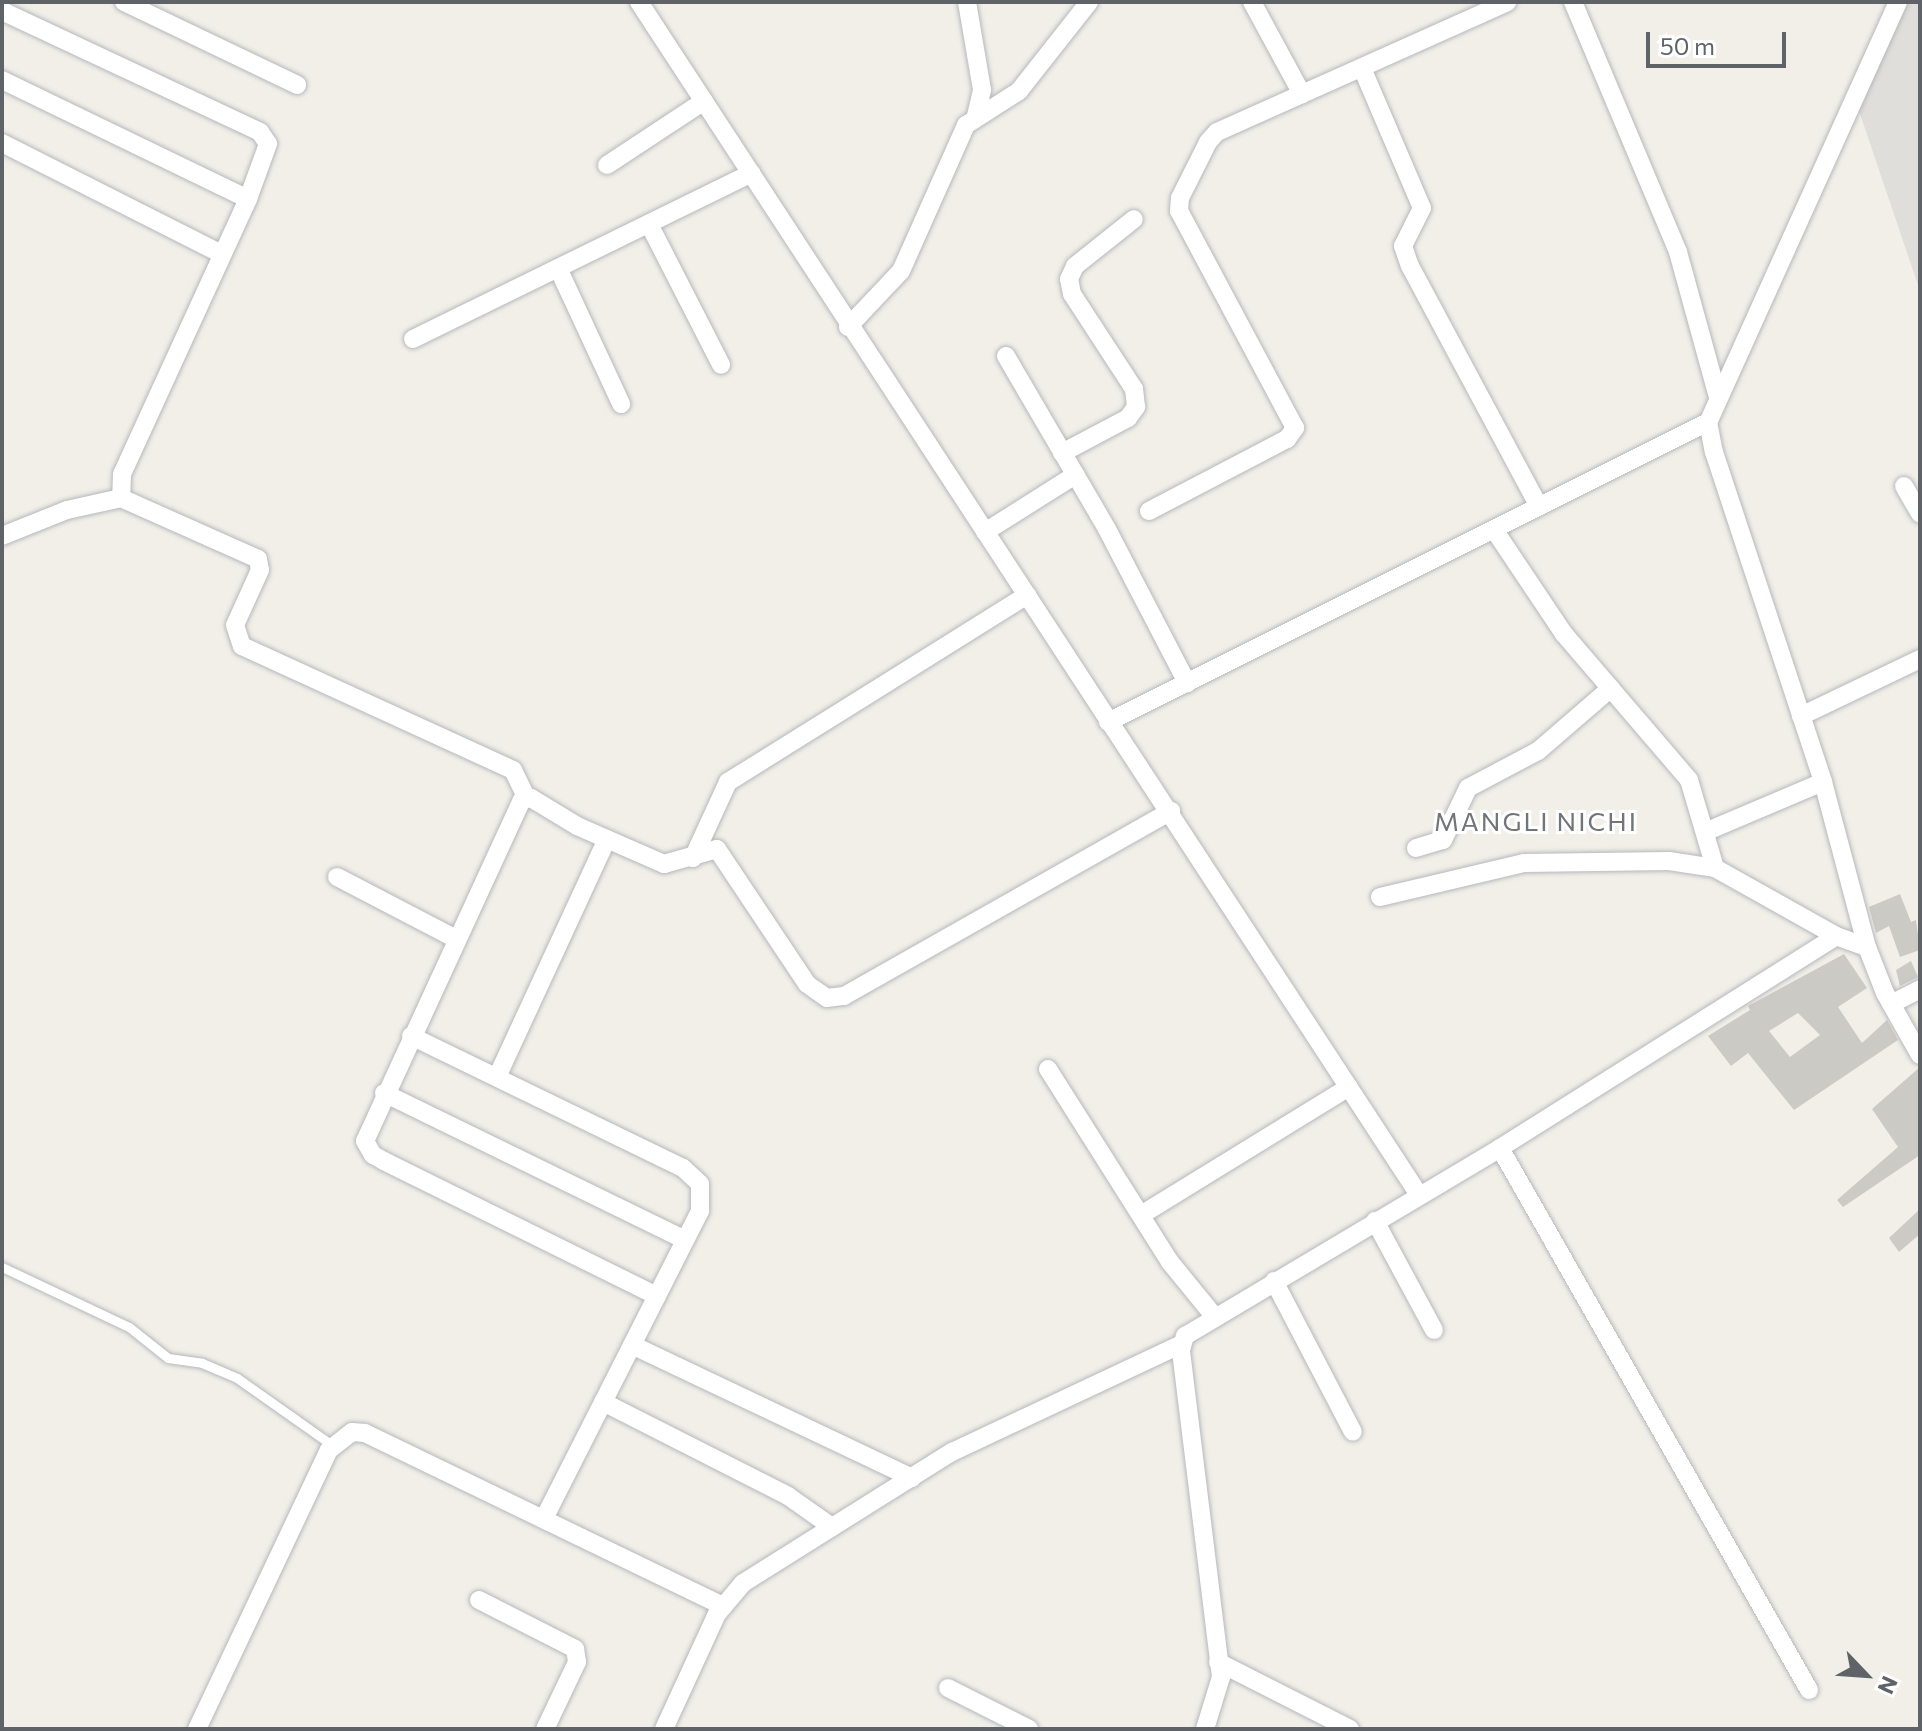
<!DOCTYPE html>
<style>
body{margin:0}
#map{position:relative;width:1922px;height:1731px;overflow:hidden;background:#f1efe8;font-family:Commissioner,sans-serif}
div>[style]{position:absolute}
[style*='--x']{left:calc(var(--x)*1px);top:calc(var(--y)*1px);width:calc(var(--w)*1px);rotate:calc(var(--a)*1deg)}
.industrial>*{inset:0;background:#e0deda}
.building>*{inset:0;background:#cccac5}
.roads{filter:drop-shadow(0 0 2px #b5b8bc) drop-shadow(0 0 2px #b5b8bc)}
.lane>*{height:9px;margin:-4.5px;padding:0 4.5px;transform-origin:4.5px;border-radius:4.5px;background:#fff}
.street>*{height:18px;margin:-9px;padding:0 9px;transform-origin:9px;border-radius:9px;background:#fff}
span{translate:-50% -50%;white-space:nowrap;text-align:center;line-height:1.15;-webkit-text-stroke:6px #fff;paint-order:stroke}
.quarter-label{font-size:26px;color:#70757a;letter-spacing:2px}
.frame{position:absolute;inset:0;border:4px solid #5f6368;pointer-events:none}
.north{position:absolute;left:1826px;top:1635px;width:80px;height:80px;-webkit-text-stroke:6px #fff;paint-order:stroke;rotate:115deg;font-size:22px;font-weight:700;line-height:32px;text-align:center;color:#5f6368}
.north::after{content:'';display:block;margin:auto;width:28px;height:36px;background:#5f6368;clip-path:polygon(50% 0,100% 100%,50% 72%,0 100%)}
.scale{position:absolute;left:1646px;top:32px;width:140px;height:36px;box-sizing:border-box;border:4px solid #5f6368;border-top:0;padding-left:10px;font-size:24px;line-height:28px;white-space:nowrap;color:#5f6368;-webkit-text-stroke:6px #fff;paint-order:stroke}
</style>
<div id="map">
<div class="industrial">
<i style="clip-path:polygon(1908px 2px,1920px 2px,1920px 291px,1858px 108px)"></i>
</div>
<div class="building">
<i style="clip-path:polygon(1900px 894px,1911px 922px,1916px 920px,1920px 950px,1900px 957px,1889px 926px,1876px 933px,1869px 907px)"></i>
<i style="clip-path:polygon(evenodd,1844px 954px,1867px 988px,1838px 1007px,1862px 1043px,1887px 1020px,1898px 1040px,1794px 1110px,1748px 1053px,1731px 1066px,1708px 1036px,1750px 1010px,1748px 1006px,1844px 954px,1798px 1013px,1820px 1035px,1790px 1057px,1769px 1031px,1798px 1013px)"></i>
<i style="clip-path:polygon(1911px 961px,1918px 977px,1900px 986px,1896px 970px)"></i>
<i style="clip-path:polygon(1920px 1067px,1920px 1155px,1843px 1207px,1837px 1200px,1898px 1147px,1872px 1109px)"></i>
<i style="clip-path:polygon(1920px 1209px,1920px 1234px,1899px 1252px,1889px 1238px)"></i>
</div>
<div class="roads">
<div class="lane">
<i style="--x:2;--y:1267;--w:140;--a:25.3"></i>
<i style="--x:129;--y:1327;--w:50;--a:38.5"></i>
<i style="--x:168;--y:1358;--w:34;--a:8"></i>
<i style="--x:202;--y:1363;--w:38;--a:23"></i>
<i style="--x:237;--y:1378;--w:116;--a:35.2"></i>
</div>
<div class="street">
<i style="--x:124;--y:2;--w:192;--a:25.6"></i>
<i style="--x:639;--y:2;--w:1425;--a:56.82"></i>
<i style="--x:967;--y:2;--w:89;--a:80.3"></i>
<i style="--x:982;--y:90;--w:27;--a:103"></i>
<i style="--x:1252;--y:2;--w:105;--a:61.5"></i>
<i style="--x:1573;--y:2;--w:271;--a:67.2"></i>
<i style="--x:1678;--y:252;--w:150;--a:74.6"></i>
<i style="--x:1898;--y:2;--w:461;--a:114.3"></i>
<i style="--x:1708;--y:422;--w:31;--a:79"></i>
<i style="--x:1714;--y:452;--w:348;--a:71.7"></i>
<i style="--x:1823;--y:782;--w:171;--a:75.1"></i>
<i style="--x:1867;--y:947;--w:49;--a:68.6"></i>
<i style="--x:1885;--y:993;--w:71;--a:60.6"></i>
<i style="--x:2;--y:11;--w:285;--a:25.1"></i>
<i style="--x:260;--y:132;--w:14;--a:56"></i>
<i style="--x:268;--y:144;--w:59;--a:110"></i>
<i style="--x:248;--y:199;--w:302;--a:114.6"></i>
<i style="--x:122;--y:474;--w:24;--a:92"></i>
<i style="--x:121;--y:498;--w:150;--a:24"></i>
<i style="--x:258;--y:559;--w:11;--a:80"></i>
<i style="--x:260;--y:570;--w:60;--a:114.4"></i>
<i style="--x:235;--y:625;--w:22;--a:72"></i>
<i style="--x:242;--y:646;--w:298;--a:24.6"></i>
<i style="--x:513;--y:770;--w:30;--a:64"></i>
<i style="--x:1362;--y:68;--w:152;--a:66.8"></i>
<i style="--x:1422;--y:208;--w:42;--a:116.6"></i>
<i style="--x:1403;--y:246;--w:21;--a:71"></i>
<i style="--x:1410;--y:266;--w:273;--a:61.8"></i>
<i style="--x:2;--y:80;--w:273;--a:25.8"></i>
<i style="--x:2;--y:143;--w:246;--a:26.8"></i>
<i style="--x:607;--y:165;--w:116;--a:-33.4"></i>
<i style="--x:649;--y:224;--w:158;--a:62.9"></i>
<i style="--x:558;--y:268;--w:150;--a:65.1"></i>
<i style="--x:848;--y:327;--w:77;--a:-46.6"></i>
<i style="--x:901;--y:271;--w:160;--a:-66"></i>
<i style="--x:966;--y:125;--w:63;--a:-32.7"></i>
<i style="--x:1019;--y:91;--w:113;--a:-51.8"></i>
<i style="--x:413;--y:339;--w:377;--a:-26.1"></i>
<i style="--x:1006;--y:356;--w:200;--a:59.7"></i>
<i style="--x:1107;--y:529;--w:174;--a:62.5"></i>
<i style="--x:1062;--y:453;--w:75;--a:-27.9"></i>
<i style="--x:1128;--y:418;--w:14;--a:-54"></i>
<i style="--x:1136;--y:407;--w:18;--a:-96"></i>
<i style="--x:1134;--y:389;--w:113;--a:-123.1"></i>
<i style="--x:1072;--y:294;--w:15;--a:-101"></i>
<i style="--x:1069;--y:279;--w:14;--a:-65"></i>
<i style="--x:1075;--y:266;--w:75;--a:-38.5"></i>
<i style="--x:1904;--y:486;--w:32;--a:60"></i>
<i style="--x:1149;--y:511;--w:156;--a:-27.6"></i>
<i style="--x:1287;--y:439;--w:14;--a:-54"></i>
<i style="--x:1295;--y:428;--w:246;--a:-118.1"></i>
<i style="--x:1179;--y:211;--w:13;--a:-86"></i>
<i style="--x:1180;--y:198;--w:63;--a:-63.4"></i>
<i style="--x:1208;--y:142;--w:13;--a:-48"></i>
<i style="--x:1217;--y:132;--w:318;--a:-24.1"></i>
<i style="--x:1495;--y:531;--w:124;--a:56.2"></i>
<i style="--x:1564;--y:634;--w:192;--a:49.4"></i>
<i style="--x:1689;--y:780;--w:92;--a:73.5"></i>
<i style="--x:985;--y:532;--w:107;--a:-32.3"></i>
<i style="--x:2;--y:536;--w:70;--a:-21.8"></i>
<i style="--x:67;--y:510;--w:55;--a:-12.5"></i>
<i style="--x:1801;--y:716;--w:132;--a:-25.6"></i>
<i style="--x:1108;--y:722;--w:671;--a:-26.57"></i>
<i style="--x:1705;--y:832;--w:128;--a:-23"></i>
<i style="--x:1416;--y:848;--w:28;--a:-17"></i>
<i style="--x:1443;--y:840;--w:58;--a:-64.3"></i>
<i style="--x:1468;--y:788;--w:79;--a:-27.9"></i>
<i style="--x:1538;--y:751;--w:96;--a:-40.8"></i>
<i style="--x:693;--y:858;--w:84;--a:-65.3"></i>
<i style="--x:728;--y:782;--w:353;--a:-32"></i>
<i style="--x:337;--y:877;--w:134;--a:27.5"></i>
<i style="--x:1380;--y:897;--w:148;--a:-13.3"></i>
<i style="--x:1524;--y:863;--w:145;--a:-0.8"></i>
<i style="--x:1669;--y:861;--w:47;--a:8.7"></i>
<i style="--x:1715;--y:868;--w:139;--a:29.3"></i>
<i style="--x:1891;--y:1004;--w:33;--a:-27"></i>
<i style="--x:411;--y:1036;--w:302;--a:25.9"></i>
<i style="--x:683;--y:1168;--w:23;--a:43"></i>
<i style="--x:700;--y:1184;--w:27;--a:90"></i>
<i style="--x:700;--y:1211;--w:344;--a:116.9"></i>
<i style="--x:1048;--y:1069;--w:228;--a:57.7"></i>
<i style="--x:1170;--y:1262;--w:70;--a:50.8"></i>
<i style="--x:497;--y:1077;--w:262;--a:-65.2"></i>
<i style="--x:384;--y:1093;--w:335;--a:26"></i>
<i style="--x:1500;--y:1148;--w:624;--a:60.31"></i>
<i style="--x:1141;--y:1215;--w:244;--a:-31.6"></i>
<i style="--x:1375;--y:1221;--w:124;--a:61.6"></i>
<i style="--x:1274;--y:1281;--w:170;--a:62.4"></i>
<i style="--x:657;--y:1296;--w:305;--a:-153.7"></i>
<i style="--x:384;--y:1161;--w:13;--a:-151"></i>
<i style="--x:373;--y:1155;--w:16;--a:-120"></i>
<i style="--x:365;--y:1141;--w:375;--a:-65.3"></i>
<i style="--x:522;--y:800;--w:9;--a:-13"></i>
<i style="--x:531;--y:798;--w:54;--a:31.3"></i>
<i style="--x:577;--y:826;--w:95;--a:23.6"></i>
<i style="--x:664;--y:864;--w:55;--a:-15.8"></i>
<i style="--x:717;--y:849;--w:162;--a:56.3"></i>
<i style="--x:807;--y:984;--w:24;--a:35"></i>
<i style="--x:827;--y:998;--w:17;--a:-7"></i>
<i style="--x:844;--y:996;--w:376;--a:-29.5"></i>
<i style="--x:632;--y:1345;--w:310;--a:25.4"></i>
<i style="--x:603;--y:1402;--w:208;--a:26.9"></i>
<i style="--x:788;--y:1496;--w:54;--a:35.2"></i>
<i style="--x:479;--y:1600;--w:108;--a:27"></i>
<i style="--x:575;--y:1649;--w:13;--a:81"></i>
<i style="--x:577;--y:1662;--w:74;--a:115.5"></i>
<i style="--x:1218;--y:1662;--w:148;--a:26.9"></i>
<i style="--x:948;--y:1688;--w:91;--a:26.8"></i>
<i style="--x:197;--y:1729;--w:309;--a:-64.7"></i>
<i style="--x:329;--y:1450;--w:29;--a:-38"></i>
<i style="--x:352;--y:1432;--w:13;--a:4"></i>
<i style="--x:365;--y:1433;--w:398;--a:25.8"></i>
<i style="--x:664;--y:1729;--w:127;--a:-65.3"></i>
<i style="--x:717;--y:1614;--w:40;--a:-50"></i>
<i style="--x:743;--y:1583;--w:247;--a:-32.1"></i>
<i style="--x:952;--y:1452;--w:254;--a:-25.2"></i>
<i style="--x:1205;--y:1729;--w:54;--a:-72.9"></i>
<i style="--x:1221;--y:1677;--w:329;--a:-97"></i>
<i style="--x:1181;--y:1350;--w:15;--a:-74"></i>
<i style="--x:1185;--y:1336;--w:367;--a:-30.8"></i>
<i style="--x:1500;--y:1148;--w:397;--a:-32.2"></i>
<i style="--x:1836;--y:936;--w:33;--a:20"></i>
</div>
</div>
<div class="quarter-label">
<span style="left:1536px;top:821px">MANGLI NICHI</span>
</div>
<div class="frame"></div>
<div class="north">N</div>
<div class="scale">50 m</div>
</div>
